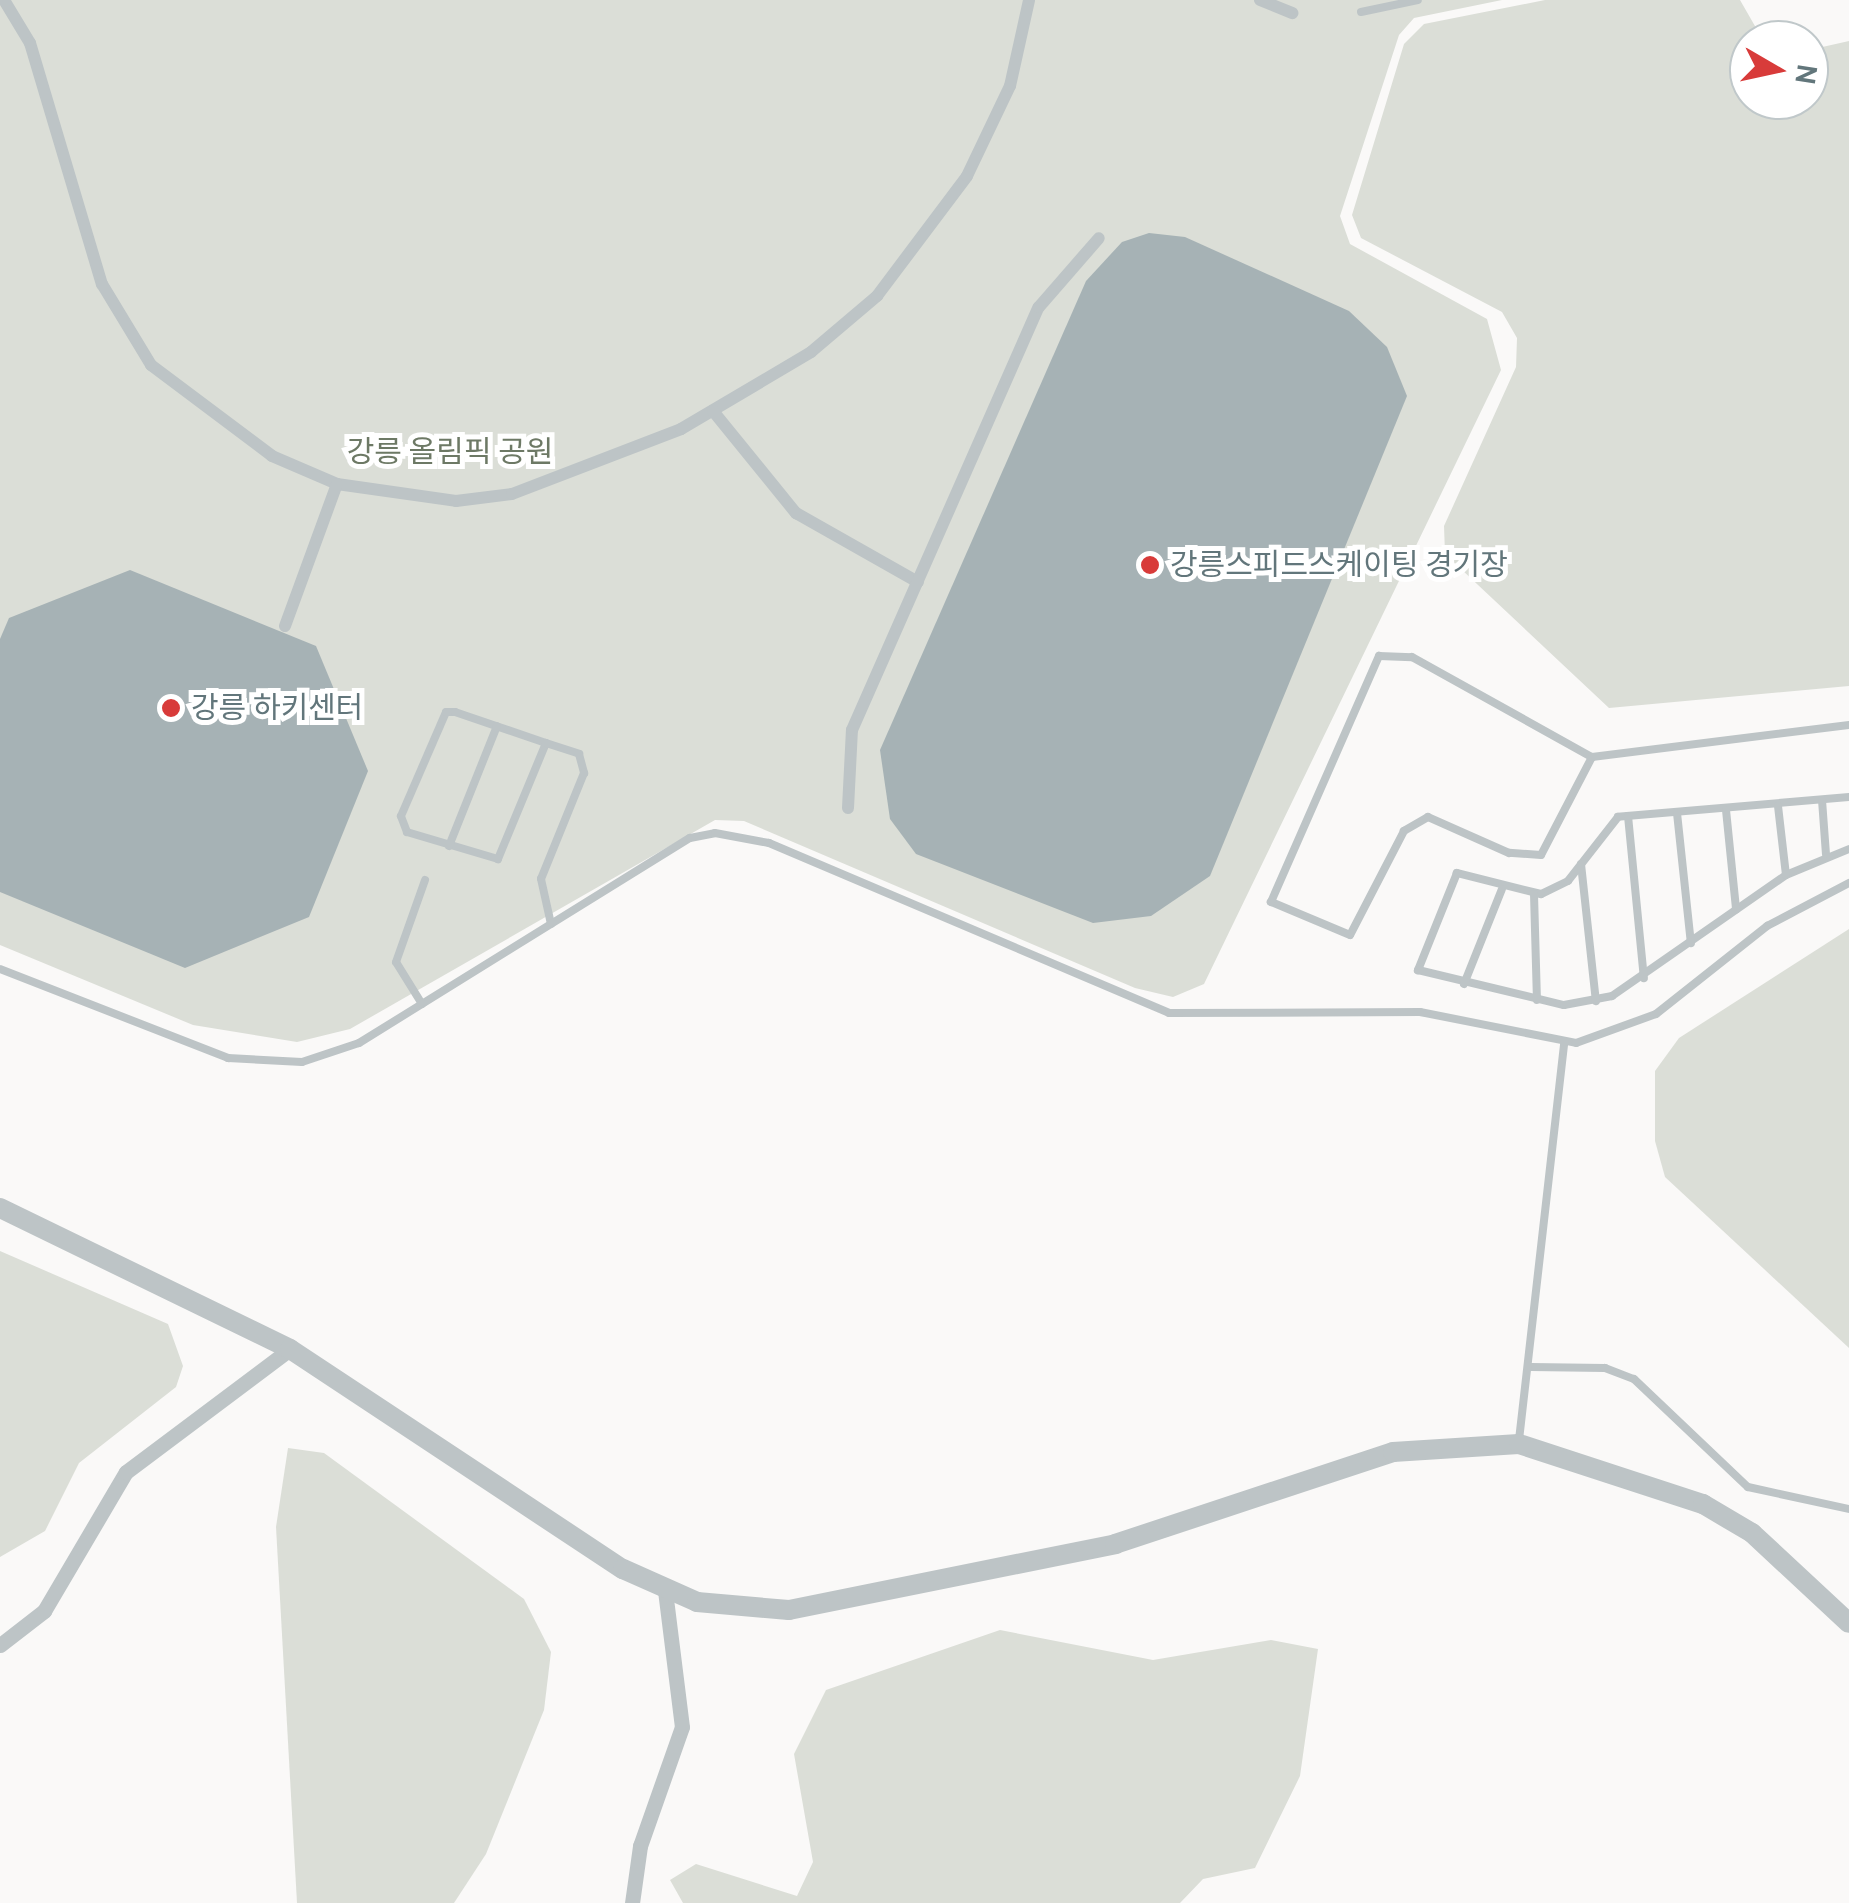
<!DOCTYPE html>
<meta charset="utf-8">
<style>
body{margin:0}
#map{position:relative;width:1849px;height:1903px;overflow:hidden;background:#faf9f8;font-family:Cabin,"Noto Sans KR",sans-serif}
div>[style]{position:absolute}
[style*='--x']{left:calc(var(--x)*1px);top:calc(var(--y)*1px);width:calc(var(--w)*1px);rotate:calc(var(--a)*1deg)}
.green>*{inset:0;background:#dbded7}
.building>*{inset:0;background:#a6b2b5}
.service>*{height:8px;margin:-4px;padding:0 4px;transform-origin:4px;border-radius:4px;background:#bdc4c6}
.pedestrian>*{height:12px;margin:-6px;padding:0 6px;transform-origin:6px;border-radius:6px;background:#bdc4c6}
.minor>*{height:15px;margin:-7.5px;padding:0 7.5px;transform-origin:7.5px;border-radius:7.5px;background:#bdc4c6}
.tertiary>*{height:20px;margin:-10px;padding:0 10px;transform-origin:10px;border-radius:10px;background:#bdc4c6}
.dots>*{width:28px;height:28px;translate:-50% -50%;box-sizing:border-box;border:5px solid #fff;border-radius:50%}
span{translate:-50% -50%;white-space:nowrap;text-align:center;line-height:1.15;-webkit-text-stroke:10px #fff;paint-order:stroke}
.park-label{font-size:30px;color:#6d7965}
.poi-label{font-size:30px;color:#62767b}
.left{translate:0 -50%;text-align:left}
.north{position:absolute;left:1729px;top:20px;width:100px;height:100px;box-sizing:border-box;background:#fff;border:2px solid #c0c8ca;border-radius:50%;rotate:99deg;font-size:28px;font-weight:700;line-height:40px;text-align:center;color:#62767b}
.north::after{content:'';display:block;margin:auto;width:35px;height:45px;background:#d83b3a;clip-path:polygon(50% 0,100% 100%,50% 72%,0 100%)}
</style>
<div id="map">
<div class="green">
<i style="clip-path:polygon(0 0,1502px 0,1414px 18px,1399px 35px,1340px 216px,1350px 244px,1487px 319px,1501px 370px,1204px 984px,1173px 997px,1135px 988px,744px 821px,715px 820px,350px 1029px,297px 1042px,193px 1025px,0 945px)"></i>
<i style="clip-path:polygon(1545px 0,1740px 0,1763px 40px,1749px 40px,1749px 100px,1809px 100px,1809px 50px,1849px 41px,1849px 686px,1609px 708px,1445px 554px,1444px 526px,1516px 367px,1517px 338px,1502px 312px,1361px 238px,1352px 215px,1404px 44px,1424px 24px)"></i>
<i style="clip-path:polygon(1849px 929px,1849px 1348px,1665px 1177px,1655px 1141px,1655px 1071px,1679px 1038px)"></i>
<i style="clip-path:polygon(0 1251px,168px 1324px,183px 1366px,176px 1387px,79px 1463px,45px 1531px,0 1557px)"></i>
<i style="clip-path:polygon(288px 1448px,324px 1453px,524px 1599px,551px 1652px,544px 1710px,486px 1854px,454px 1903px,297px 1903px,276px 1527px)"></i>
<i style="clip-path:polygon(1000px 1630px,1153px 1660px,1271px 1640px,1318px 1649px,1300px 1776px,1255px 1868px,1203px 1879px,1180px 1903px,683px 1903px,670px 1880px,696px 1864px,797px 1896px,813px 1862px,794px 1754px,826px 1690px)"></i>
</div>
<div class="building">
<i style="clip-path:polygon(1149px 233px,1185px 237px,1349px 311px,1387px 347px,1407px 396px,1210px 876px,1151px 916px,1093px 923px,916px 854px,890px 819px,880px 750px,1086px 281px,1122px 242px)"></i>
<i style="clip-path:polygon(130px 570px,316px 646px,368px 771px,309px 917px,185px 968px,0 892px,0 639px,9px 618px)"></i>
</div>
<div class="service">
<i style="--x:1361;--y:12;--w:58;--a:-11.9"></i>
<i style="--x:546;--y:743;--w:126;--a:112.5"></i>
<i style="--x:498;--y:859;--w:95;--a:-163.5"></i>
<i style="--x:407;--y:832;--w:17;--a:-111"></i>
<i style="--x:401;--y:816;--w:113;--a:-66.6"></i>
<i style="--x:446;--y:712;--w:9;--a:0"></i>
<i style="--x:455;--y:712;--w:96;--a:18.8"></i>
<i style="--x:546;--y:743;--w:35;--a:18"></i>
<i style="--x:579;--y:754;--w:20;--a:75"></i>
<i style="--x:584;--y:773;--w:114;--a:112.1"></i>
<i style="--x:541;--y:879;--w:46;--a:77.5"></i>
<i style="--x:1592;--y:757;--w:110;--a:117.5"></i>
<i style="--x:1541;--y:855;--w:32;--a:-176"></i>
<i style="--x:1509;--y:853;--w:89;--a:-156"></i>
<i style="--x:1428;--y:817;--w:28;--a:150"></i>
<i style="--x:1404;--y:831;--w:117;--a:117.4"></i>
<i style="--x:1350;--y:935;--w:86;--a:-157.3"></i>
<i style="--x:1271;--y:902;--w:269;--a:-66.3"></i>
<i style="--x:1379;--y:656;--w:33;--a:2"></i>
<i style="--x:1412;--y:657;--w:206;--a:29.1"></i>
<i style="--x:1592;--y:757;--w:259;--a:-7.1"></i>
<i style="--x:1849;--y:797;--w:232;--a:175.1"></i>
<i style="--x:1618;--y:817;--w:81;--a:128"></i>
<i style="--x:1568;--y:881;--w:30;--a:154"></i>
<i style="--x:1541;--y:894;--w:87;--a:-166"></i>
<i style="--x:1457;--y:873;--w:105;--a:111.9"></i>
<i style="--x:1418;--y:970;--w:150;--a:13.5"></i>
<i style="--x:1564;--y:1005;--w:49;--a:-10.6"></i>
<i style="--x:1612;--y:996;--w:212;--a:-34.8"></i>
<i style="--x:1786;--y:875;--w:68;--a:-22.4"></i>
<i style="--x:1822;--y:800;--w:54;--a:85.8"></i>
<i style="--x:1778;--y:806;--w:69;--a:83.4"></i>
<i style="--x:1726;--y:810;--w:100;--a:84.2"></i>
<i style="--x:1677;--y:813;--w:131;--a:83.9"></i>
<i style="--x:1628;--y:816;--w:163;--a:84.4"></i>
<i style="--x:449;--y:846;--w:129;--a:-68.2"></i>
<i style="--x:1581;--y:864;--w:138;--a:83.8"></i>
<i style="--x:1534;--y:894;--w:106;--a:88.4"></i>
<i style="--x:0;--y:969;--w:245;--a:21.3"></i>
<i style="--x:228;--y:1058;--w:74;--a:3.1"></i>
<i style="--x:302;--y:1062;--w:60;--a:-18.4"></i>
<i style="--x:359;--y:1043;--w:389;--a:-31.8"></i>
<i style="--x:690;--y:838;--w:25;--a:-11"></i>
<i style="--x:715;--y:833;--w:55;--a:10.5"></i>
<i style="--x:769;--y:843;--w:435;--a:23"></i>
<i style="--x:1169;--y:1013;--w:251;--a:-0.2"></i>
<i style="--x:1420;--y:1012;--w:159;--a:11.2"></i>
<i style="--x:1576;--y:1043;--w:85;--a:-19.9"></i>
<i style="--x:1656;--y:1014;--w:142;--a:-38.4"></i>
<i style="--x:1767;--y:926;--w:93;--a:-27.7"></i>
<i style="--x:1464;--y:984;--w:102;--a:-68.2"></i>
<i style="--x:422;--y:1004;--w:49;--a:-121.8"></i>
<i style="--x:396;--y:962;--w:87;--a:-70.5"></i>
<i style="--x:1531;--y:1367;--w:74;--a:0.8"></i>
<i style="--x:1605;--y:1368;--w:31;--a:21"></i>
<i style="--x:1634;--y:1379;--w:157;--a:43.5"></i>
<i style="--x:1748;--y:1487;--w:103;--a:12.3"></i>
<i style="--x:1519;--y:1440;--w:401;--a:-83.5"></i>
</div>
<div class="pedestrian">
<i style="--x:4;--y:0;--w:50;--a:58.8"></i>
<i style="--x:30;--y:43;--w:252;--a:73.4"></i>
<i style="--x:102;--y:284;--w:95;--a:58.8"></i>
<i style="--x:151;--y:365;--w:151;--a:36.9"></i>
<i style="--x:272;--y:456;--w:71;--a:23.3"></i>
<i style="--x:337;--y:484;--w:120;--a:8.1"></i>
<i style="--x:456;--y:501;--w:56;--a:-7.1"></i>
<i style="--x:512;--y:494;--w:181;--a:-21"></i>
<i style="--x:681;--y:429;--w:151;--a:-30.6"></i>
<i style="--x:811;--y:352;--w:87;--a:-40.3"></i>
<i style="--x:877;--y:296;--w:150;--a:-53.1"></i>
<i style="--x:967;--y:176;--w:100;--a:-64.5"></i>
<i style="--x:1010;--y:86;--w:88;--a:-77.5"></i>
<i style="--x:1260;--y:0;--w:35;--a:22"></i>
<i style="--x:713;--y:411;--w:132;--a:50.9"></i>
<i style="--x:796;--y:513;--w:140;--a:29.5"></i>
<i style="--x:285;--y:626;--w:151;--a:-69.9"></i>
<i style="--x:848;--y:808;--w:78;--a:-87.1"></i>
<i style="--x:852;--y:730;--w:462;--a:-66.2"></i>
<i style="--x:1039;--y:307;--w:91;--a:-49"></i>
</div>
<div class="minor">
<i style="--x:0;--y:1645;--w:56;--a:-37.7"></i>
<i style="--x:44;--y:1611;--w:161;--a:-59.5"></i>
<i style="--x:126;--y:1472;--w:205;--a:-36.9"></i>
<i style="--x:632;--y:1903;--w:58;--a:-82"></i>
<i style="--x:640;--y:1846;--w:126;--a:-70.6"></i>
<i style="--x:682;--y:1727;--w:138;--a:-97.1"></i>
</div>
<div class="tertiary">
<i style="--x:0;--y:1208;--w:322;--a:25.9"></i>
<i style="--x:290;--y:1349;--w:399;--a:33.5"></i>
<i style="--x:623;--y:1569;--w:81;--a:24"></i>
<i style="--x:697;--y:1602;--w:92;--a:5"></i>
<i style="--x:789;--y:1610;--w:333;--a:-11.4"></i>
<i style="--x:1115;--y:1544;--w:293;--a:-18.3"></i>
<i style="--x:1393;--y:1452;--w:126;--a:-3.6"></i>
<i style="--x:1519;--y:1444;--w:194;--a:18.1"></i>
<i style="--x:1703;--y:1504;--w:57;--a:30.6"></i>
<i style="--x:1752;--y:1533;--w:132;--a:42.9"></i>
</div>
<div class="dots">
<i style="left:1150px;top:565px;background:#d83b3a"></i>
<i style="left:171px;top:708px;background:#d83b3a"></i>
</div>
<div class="park-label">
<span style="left:450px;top:452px">강릉 올림픽 공원</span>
</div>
<div class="poi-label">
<span class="left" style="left:1170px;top:565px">강릉스피드스케이팅 경기장</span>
<span class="left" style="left:191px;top:708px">강릉 하키센터</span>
</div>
<div class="north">N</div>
</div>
